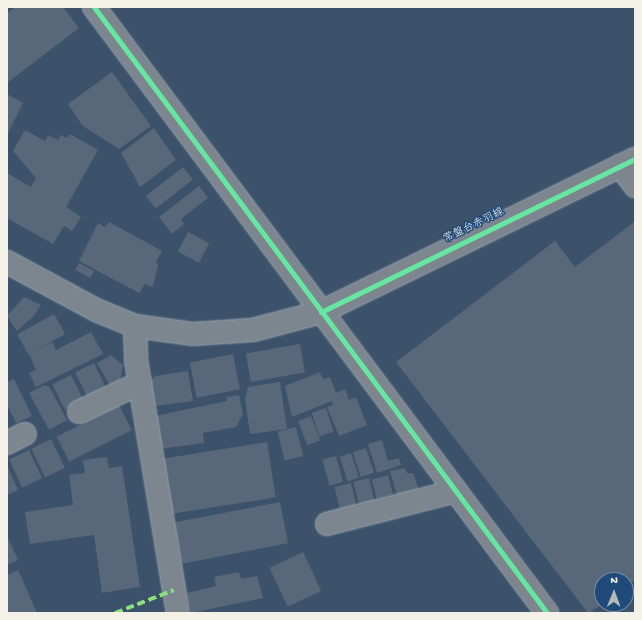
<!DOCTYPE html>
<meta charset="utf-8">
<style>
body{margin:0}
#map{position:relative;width:642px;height:620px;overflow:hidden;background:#3c526a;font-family:"Gochi Hand","Klee One",sans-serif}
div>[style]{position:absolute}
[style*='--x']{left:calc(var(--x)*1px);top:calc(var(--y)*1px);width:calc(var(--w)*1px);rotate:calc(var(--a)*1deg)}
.building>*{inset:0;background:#586779;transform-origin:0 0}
.roads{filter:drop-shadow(0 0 1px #9fa8b2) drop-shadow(0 0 1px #9fa8b2)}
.street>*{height:22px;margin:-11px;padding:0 11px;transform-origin:11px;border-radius:11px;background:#7d868e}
.secondary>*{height:22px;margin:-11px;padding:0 11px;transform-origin:11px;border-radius:11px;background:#7d868e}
.quiet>*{height:4px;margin-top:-2px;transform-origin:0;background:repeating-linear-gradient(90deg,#8de07e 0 8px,transparent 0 12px)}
.cycleway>*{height:5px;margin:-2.5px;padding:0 2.5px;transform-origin:2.5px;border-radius:2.5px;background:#66e7a1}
span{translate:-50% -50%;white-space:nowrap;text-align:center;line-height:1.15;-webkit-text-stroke:3px #1f4a7a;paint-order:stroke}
.street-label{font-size:11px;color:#f4f1e8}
.frame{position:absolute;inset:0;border:8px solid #f4f1e8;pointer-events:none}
.north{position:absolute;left:594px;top:572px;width:40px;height:40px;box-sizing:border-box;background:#1f4a7a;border:1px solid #748da6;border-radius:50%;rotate:1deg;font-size:11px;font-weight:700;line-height:16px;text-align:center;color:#f4f1e8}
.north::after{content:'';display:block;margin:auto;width:14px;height:18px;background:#b4b9bc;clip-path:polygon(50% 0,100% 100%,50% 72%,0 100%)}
</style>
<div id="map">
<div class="building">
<i style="clip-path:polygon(15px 7px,63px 7px,79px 28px,7px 83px,7px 13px)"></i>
<i style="clip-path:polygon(112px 72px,151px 126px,119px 149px,83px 126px,68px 104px)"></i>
<i style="clip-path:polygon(7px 94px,23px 103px,7px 135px)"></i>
<i style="clip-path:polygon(154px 128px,176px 160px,140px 187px,121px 153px)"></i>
<i style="clip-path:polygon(25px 130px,45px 141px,48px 135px,58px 140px,61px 135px,67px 138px,70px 134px,98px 150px,66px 207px,81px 217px,72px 231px,64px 226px,53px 244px,7px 218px,7px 173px,31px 187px,36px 178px,13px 151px)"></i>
<i style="left:183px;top:167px;width:16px;height:47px;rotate:52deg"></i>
<i style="clip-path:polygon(199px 186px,208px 198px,181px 219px,184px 224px,172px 234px,159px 217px)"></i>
<i style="clip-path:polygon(109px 222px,162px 251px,156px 262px,158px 265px,153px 287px,145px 284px,139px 293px,79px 261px,98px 223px,105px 227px)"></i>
<i style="clip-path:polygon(634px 222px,635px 580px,626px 587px,626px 580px,602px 580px,602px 605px,588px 613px,396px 362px,555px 241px,575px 267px)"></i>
<i style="left:188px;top:232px;width:24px;height:22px;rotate:28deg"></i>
<i style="left:79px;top:263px;width:17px;height:8px;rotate:28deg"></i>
<i style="clip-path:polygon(24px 297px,41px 305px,34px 316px,17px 331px,7px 316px)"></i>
<i style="left:54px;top:314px;width:23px;height:42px;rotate:61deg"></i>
<i style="clip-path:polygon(91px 332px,103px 354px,36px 387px,29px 373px,36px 370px,29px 354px,52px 342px,56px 350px)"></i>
<i style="left:300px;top:344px;width:29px;height:55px;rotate:80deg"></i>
<i style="left:233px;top:354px;width:36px;height:44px;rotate:79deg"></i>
<i style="clip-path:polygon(111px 355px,123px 365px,120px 381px,110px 386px,97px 363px)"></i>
<i style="left:94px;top:363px;width:28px;height:21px;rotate:64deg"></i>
<i style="clip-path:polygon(188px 371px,193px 401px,155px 406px,151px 382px,155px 376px)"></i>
<i style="clip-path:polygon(320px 372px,323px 379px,330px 377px,336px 393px,345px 389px,349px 400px,356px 397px,367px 425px,339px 436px,327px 407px,333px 405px,332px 401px,292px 417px,285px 386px)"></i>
<i style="left:71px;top:375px;width:28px;height:21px;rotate:63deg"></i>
<i style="clip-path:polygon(14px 379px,32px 416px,16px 423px,7px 405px,7px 382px)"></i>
<i style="clip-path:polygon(280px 382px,287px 429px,250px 434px,245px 399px,248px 387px)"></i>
<i style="clip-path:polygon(45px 385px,50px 388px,67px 420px,49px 430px,29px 393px)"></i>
<i style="clip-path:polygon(239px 395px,243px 414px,236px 427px,203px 433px,204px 443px,160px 449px,155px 416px,227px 401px,227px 397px)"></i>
<i style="left:119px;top:405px;width:28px;height:70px;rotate:63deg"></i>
<i style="left:326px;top:408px;width:25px;height:15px;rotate:72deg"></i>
<i style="left:311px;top:416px;width:26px;height:14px;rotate:69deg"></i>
<i style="left:296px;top:427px;width:30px;height:19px;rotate:76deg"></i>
<i style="left:51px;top:439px;width:32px;height:22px;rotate:64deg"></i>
<i style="clip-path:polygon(382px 440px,388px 461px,399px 458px,401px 465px,377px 473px,368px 444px)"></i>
<i style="left:267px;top:442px;width:56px;height:108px;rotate:81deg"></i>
<i style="left:366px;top:448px;width:26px;height:14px;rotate:72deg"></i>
<i style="left:29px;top:450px;width:31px;height:22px;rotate:65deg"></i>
<i style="left:351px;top:453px;width:26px;height:12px;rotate:72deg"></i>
<i style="left:336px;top:456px;width:27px;height:14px;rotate:75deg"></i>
<i style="clip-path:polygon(107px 457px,109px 468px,122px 466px,140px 587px,102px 593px,94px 535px,30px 544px,25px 512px,73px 505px,69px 475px,85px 473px,83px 460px)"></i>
<i style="clip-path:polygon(7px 465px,18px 490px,7px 495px)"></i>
<i style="clip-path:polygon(405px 468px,407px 473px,413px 473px,419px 490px,397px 496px,390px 471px)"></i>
<i style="left:388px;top:475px;width:20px;height:17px;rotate:75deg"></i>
<i style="left:369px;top:478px;width:23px;height:16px;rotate:77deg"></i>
<i style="left:351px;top:483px;width:25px;height:17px;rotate:76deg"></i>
<i style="left:280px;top:502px;width:42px;height:108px;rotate:79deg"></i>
<i style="clip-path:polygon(7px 536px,18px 560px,7px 565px)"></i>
<i style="left:303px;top:552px;width:43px;height:37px;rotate:65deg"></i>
<i style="clip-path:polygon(18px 570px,26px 588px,37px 613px,7px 613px,7px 575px)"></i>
<i style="clip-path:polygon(239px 572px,241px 579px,257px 576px,263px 598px,191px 613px,187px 593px,216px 586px,214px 577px)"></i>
</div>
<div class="roads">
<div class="street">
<i style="--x:620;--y:166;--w:25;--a:53"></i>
<i style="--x:135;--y:326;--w:34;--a:88"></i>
<i style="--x:136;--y:360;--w:256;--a:80.6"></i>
<i style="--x:79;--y:412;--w:68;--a:-25.4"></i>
<i style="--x:7;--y:443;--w:20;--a:-27"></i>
<i style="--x:327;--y:524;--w:133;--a:-14.3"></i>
</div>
<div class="secondary">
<i style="--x:94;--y:7;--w:757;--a:53.22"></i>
<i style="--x:7;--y:262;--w:101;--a:28.3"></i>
<i style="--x:96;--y:310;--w:42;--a:22.3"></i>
<i style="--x:135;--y:326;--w:59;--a:7.9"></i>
<i style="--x:193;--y:334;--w:60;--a:-3.8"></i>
<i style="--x:253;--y:330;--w:70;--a:-14.8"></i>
<i style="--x:321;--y:312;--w:349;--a:-26"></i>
</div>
</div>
<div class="quiet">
<i style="--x:115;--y:613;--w:63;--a:-21.3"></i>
</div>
<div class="cycleway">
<i style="--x:94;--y:7;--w:757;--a:53.22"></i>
<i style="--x:321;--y:312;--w:349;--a:-26"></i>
</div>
<div class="street-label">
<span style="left:474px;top:226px;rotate:-26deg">常盤台赤羽線</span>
</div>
<div class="frame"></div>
<div class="north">N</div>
</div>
